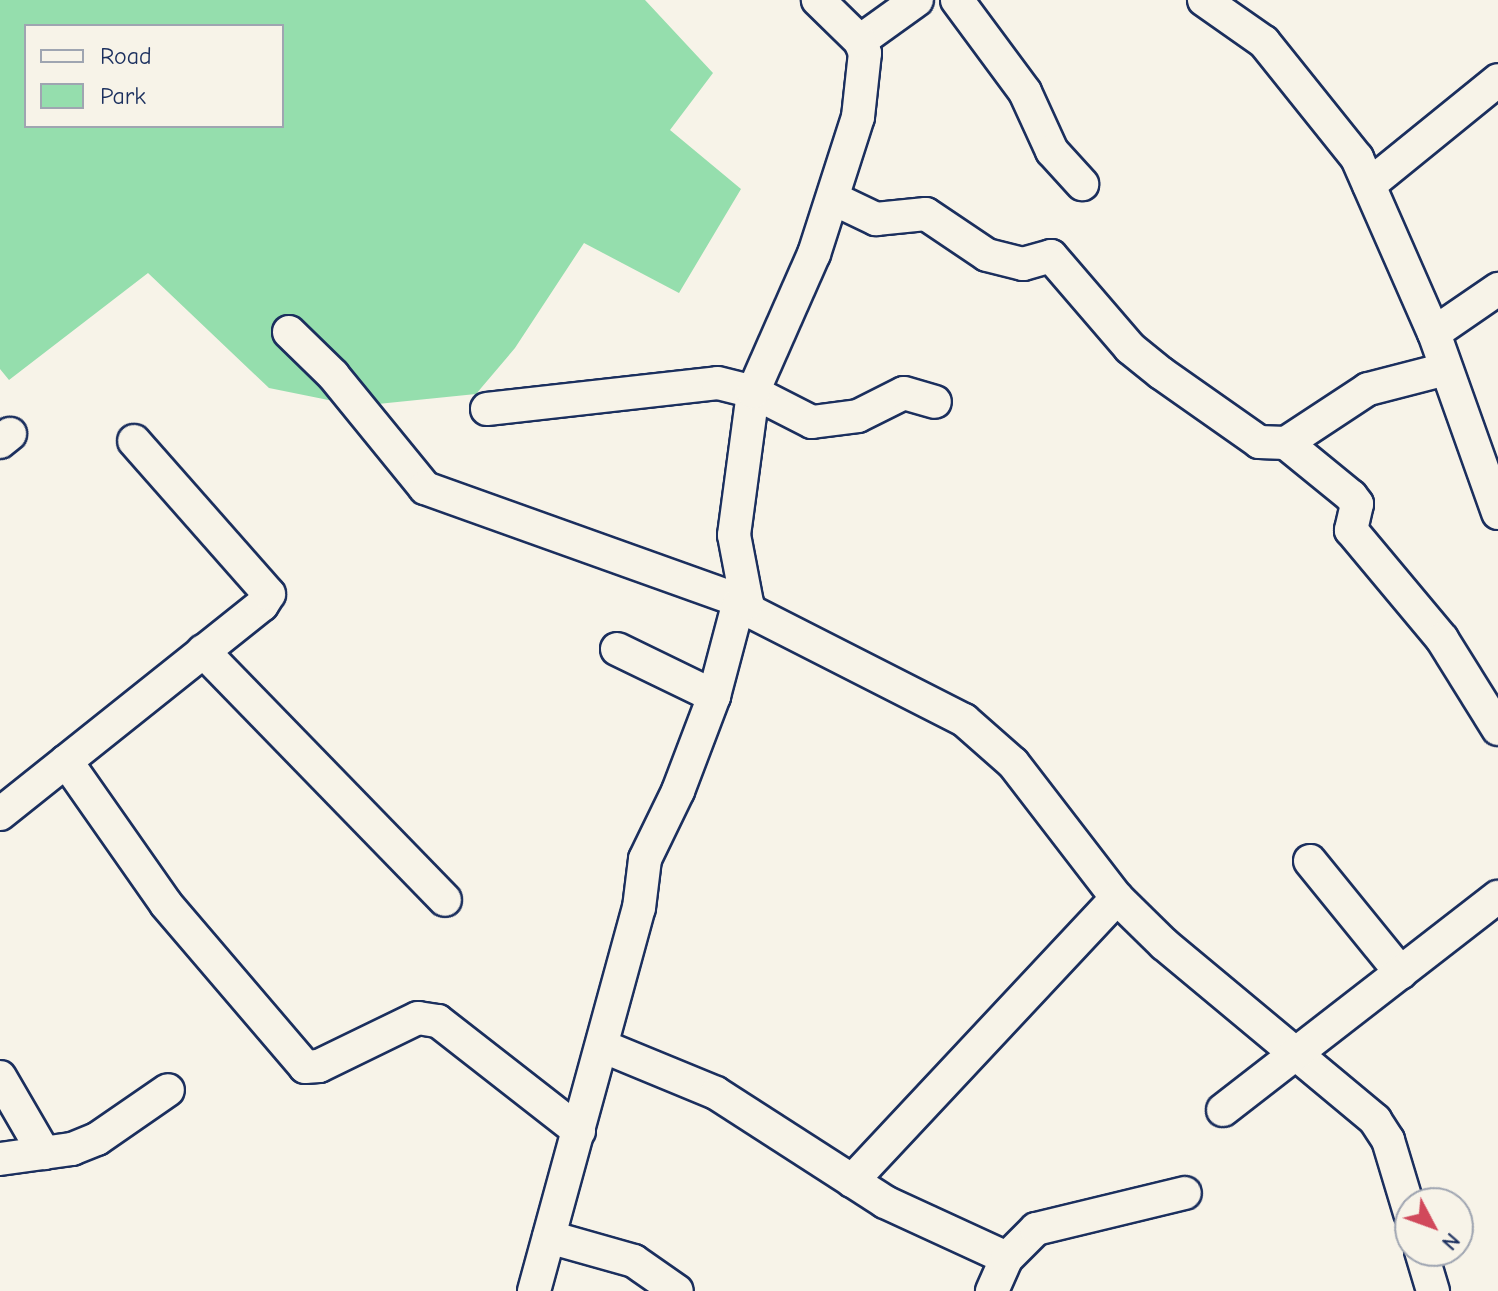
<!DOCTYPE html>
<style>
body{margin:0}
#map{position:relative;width:1498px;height:1291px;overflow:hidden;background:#f7f3e8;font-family:"Comic Neue",sans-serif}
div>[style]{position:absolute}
.green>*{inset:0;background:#95dead}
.roads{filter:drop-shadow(2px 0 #1b2f5e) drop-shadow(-2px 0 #1b2f5e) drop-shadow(0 2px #1b2f5e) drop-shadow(0 -2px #1b2f5e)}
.minor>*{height:32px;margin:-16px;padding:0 16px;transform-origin:16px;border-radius:16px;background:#f7f3e8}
span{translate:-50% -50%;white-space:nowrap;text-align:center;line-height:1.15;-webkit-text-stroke:8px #f7f3e8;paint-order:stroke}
.legend{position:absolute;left:24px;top:24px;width:260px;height:104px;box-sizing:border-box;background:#f7f3e8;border:2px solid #9fa5b1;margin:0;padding:10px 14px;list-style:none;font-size:24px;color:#1b2f5e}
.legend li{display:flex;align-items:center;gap:16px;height:40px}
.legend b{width:40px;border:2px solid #9fa5b1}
.north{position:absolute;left:1394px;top:1187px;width:80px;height:80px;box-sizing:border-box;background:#f7f3e8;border:2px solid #9fa5b1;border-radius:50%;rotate:131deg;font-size:22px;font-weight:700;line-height:32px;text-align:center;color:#1b2f5e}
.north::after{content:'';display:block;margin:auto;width:28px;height:36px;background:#d1495b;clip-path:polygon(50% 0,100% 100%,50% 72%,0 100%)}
</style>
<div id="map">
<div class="green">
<div style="clip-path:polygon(evenodd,0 0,645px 0,713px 73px,670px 130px,741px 189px,679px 293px,584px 243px,515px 348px,476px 394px,358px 406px,269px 388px,148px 273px,9px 380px,0 369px,0 0,26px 26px,282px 26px,282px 126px,26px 126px,26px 26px)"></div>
</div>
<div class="roads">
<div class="minor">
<div style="left:957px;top:0;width:114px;rotate:53.5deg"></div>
<div style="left:1025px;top:92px;width:65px;rotate:65.4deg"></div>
<div style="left:1052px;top:151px;width:45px;rotate:47.7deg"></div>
<div style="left:1204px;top:0;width:73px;rotate:35deg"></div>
<div style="left:1264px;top:42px;width:149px;rotate:51.3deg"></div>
<div style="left:1357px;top:158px;width:191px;rotate:66.3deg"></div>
<div style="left:1434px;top:333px;width:191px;rotate:70.4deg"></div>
<div style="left:860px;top:41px;width:70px;rotate:-35.7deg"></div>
<div style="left:1369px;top:185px;width:166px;rotate:-39.1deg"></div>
<div style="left:834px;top:199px;width:47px;rotate:25.5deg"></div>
<div style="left:876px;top:219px;width:50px;rotate:-5.7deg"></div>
<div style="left:926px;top:214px;width:73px;rotate:33.9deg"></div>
<div style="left:987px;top:255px;width:37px;rotate:14deg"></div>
<div style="left:1023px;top:264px;width:29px;rotate:-16deg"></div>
<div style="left:1051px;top:256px;width:121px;rotate:49.3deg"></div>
<div style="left:1130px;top:348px;width:40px;rotate:39deg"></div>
<div style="left:1161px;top:373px;width:120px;rotate:35.1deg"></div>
<div style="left:1259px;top:442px;width:27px;rotate:2deg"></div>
<div style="left:289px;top:332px;width:62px;rotate:44.3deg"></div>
<div style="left:333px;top:375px;width:146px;rotate:50.8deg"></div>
<div style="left:425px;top:488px;width:342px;rotate:19.7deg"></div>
<div style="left:1434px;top:333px;width:78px;rotate:-34.5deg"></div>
<div style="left:1446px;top:369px;width:81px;rotate:165.6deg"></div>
<div style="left:1368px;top:389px;width:98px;rotate:146.6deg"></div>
<div style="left:1286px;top:443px;width:84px;rotate:39.2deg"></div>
<div style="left:1351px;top:496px;width:10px;rotate:53deg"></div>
<div style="left:1357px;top:504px;width:27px;rotate:103deg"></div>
<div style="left:1351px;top:530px;width:142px;rotate:50.1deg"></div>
<div style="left:1442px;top:639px;width:106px;rotate:58.1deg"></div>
<div style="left:487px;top:409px;width:232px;rotate:-6.4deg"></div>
<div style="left:718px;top:383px;width:36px;rotate:14deg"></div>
<div style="left:753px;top:392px;width:66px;rotate:27deg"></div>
<div style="left:812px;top:422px;width:46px;rotate:-7.4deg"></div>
<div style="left:858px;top:416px;width:51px;rotate:-26.6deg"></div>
<div style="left:904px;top:393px;width:32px;rotate:16deg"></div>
<div style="left:0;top:442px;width:13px;rotate:-39deg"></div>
<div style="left:738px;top:605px;width:254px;rotate:27deg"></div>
<div style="left:964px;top:720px;width:65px;rotate:41.3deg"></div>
<div style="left:1013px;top:763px;width:170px;rotate:52.4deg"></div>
<div style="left:1117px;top:898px;width:66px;rotate:44.4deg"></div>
<div style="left:1164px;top:944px;width:275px;rotate:39.8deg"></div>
<div style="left:1375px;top:1120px;width:24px;rotate:57deg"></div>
<div style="left:1388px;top:1140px;width:76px;rotate:73.2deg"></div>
<div style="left:617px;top:649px;width:108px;rotate:25.9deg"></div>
<div style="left:203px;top:651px;width:347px;rotate:45.8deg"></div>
<div style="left:66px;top:761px;width:174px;rotate:55deg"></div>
<div style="left:166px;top:904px;width:214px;rotate:49.5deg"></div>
<div style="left:305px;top:1067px;width:14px;rotate:-4deg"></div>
<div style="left:319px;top:1066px;width:110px;rotate:-25.9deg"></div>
<div style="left:418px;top:1018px;width:20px;rotate:9deg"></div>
<div style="left:438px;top:1021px;width:179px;rotate:38deg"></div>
<div style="left:0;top:814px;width:335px;rotate:-38.6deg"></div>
<div style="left:262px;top:605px;width:13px;rotate:-58deg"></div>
<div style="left:269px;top:594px;width:204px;rotate:-131.4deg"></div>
<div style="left:1310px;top:861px;width:144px;rotate:50.9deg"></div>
<div style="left:602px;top:1046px;width:123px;rotate:22.4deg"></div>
<div style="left:716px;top:1093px;width:201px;rotate:32.8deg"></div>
<div style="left:885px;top:1202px;width:134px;rotate:24.7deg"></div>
<div style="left:0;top:1077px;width:88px;rotate:59.9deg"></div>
<div style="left:1223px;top:1110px;width:348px;rotate:-37.8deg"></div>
<div style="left:0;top:1159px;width:73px;rotate:-7.9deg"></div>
<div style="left:72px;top:1149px;width:27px;rotate:-22deg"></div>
<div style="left:97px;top:1139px;width:86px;rotate:-34.6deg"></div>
<div style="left:852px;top:1181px;width:388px;rotate:-46.9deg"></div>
<div style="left:549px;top:1237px;width:88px;rotate:15.8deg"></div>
<div style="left:634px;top:1261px;width:52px;rotate:34.9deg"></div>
<div style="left:1421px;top:1251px;width:42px;rotate:73.3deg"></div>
<div style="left:534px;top:1291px;width:397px;rotate:-74.7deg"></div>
<div style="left:639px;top:908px;width:49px;rotate:-83deg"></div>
<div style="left:645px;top:859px;width:76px;rotate:-64.1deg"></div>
<div style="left:678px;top:791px;width:102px;rotate:-69.2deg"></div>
<div style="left:714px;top:696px;width:94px;rotate:-75.2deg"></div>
<div style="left:738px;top:605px;width:9px;rotate:-13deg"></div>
<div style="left:747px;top:603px;width:69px;rotate:-100.8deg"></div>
<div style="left:734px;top:535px;width:144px;rotate:-82.4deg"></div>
<div style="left:753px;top:392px;width:151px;rotate:-66.2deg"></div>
<div style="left:814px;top:254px;width:144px;rotate:-72.2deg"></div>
<div style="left:858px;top:117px;width:64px;rotate:-83.8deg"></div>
<div style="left:865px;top:53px;width:13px;rotate:-113deg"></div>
<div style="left:860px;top:41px;width:59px;rotate:-135.7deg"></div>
<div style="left:992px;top:1291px;width:36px;rotate:-66deg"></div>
<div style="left:1007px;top:1258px;width:41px;rotate:-45deg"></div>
<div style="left:1036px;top:1229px;width:153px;rotate:-13.6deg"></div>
</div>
</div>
<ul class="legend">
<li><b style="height:10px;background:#f7f3e8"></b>Road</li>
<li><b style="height:22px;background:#95dead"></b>Park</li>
</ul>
<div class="north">N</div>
</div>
